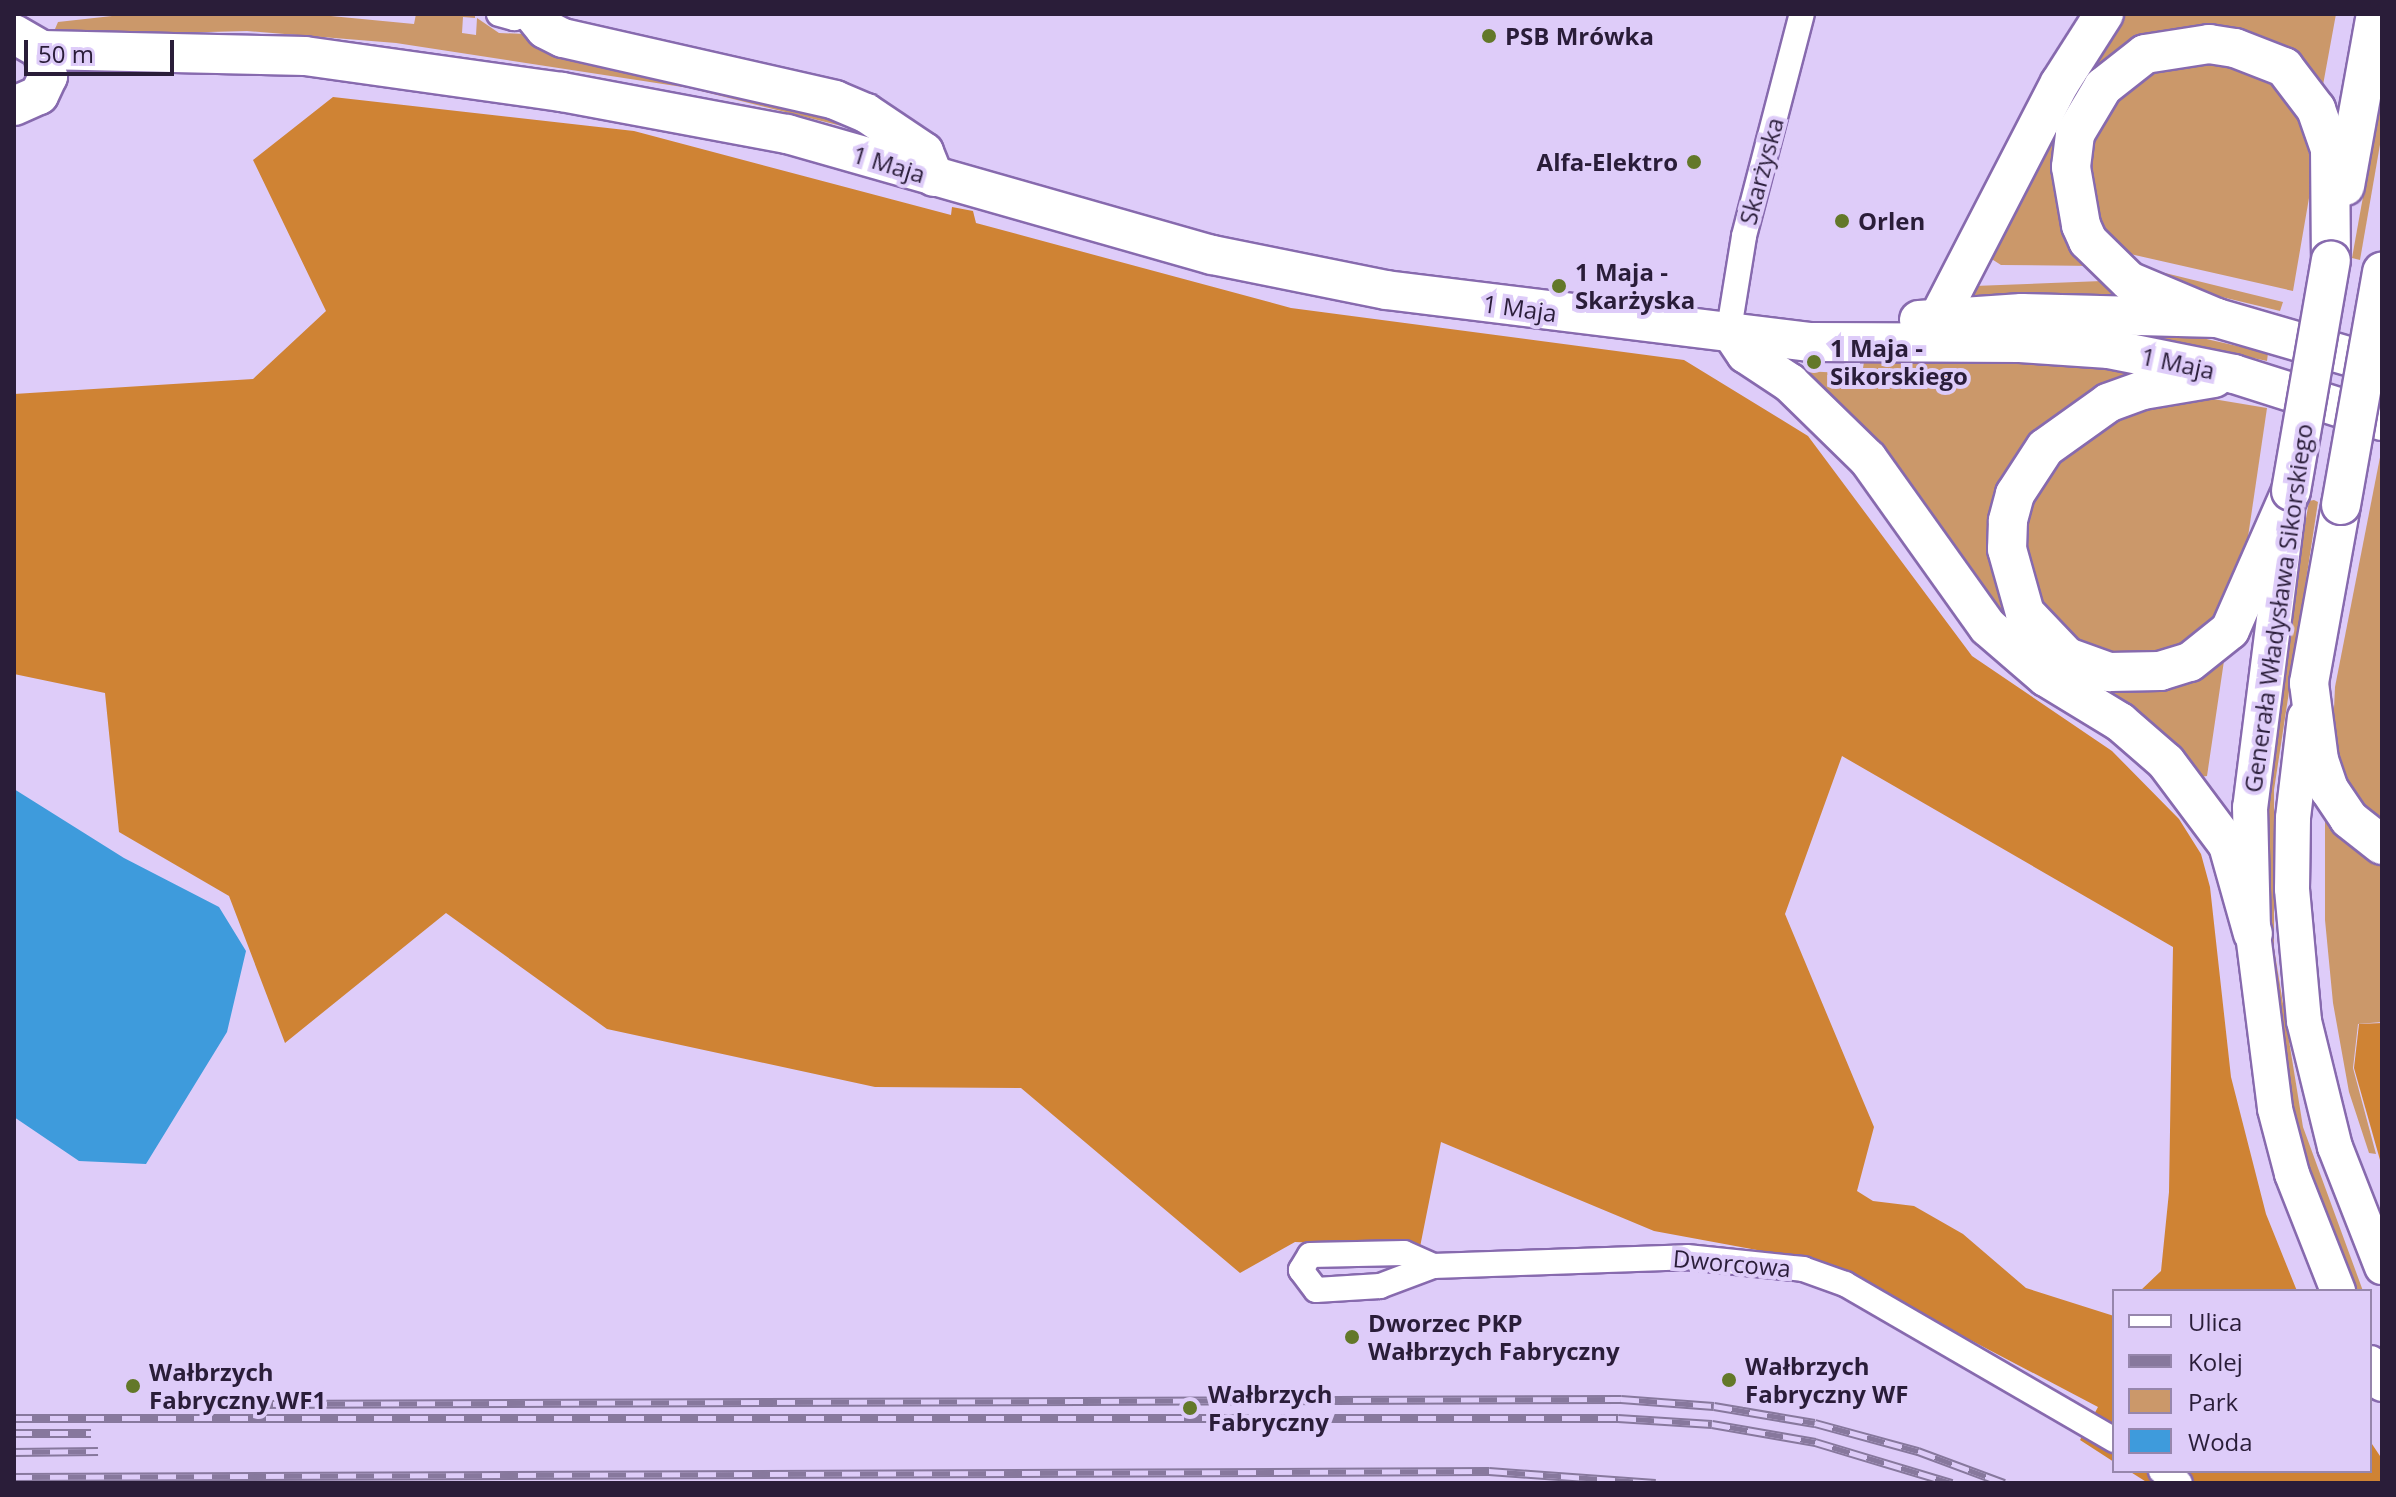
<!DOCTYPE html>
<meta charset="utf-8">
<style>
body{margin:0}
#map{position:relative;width:2396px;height:1497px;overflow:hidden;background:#deccf9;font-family:"Open Sans",sans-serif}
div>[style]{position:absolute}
.green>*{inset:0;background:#cb986a}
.forest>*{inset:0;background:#cf8334}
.water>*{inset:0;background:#3e9bdc}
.roads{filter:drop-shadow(2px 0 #876aae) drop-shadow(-2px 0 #876aae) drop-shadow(0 2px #876aae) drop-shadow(0 -2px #876aae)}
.street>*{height:24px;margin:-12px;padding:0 12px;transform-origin:12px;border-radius:12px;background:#fff}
.secondary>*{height:34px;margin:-17px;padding:0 17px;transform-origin:17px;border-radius:17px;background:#fff}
.primary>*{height:38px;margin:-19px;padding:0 19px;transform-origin:19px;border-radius:19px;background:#fff}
.rail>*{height:9px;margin-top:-4.5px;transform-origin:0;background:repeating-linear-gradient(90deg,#deccf9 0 18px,#87789d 0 36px);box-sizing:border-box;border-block:2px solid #87789d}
.bridges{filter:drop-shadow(2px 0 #876aae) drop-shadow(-2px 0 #876aae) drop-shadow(0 2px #876aae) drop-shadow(0 -2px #876aae)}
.primary-bridge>*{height:38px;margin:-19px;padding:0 19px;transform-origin:19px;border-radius:19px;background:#fff}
.dots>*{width:22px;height:22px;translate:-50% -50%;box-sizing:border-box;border:4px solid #deccf9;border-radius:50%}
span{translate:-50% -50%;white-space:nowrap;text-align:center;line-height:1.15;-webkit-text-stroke:8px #deccf9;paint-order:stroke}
.poi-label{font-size:24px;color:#2a1d39;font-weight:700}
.left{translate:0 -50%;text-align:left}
.right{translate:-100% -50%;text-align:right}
.street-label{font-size:24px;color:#2a1d39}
.frame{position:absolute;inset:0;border:16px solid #2a1d39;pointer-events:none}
.legend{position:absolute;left:2112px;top:1289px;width:260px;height:184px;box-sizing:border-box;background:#deccf9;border:2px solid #9686ac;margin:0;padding:10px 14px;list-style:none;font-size:24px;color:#2a1d39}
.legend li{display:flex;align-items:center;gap:16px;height:40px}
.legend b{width:40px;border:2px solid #9686ac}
.scale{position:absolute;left:24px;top:40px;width:150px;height:36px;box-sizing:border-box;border:4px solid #2a1d39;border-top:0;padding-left:10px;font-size:24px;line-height:28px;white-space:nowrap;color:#2a1d39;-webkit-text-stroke:6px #deccf9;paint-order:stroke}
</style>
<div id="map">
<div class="green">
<div style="clip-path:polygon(130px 14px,310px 14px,414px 24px,416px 14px,475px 14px,475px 18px,463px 17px,462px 33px,476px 35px,477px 18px,499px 33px,525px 34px,545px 51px,747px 87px,870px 133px,689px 88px,396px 43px,247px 31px,52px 36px,58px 22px)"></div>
<div style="clip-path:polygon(2119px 14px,2336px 14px,2323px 85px,2307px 72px,2182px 32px,2067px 126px,2096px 266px,2001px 265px,1990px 258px,2091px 49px)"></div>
<div style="clip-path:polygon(2187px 52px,2263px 72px,2303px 111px,2297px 115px,2314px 169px,2293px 291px,2117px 251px,2101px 239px,2082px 161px,2113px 90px)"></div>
<div style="clip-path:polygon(2382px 91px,2382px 133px,2360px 260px,2352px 258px)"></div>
<div style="clip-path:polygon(2128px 269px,2161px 272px,2283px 302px,2280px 311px,2147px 279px)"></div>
<div style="clip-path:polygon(2102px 281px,2125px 293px,1963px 304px,1974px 286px)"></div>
<div style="clip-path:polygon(2060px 329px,2180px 333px,2268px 353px,2267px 361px,2152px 336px)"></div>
<div style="clip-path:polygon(1927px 358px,2143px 370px,2012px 482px,2048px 657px,2225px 654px,2207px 776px,2193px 778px,2019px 643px,1785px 370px,1862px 374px,1864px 362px)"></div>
<div style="clip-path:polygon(2189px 395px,2267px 408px,2244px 564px,2228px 606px,2195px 648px,2112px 661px,2046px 623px,2020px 562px,2033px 489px,2057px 457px,2104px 419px)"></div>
<div style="clip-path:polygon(2382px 447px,2382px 833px,2349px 790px,2337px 761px,2333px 731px,2335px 687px)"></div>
<div style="clip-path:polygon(2314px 500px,2318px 502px,2274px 790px,2274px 948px,2303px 1127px,2363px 1291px,2353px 1291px,2321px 1211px,2293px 1117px,2279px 1049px,2263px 840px,2278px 681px,2309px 501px)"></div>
<div style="clip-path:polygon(2325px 805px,2382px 858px,2382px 1022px,2358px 1024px,2353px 1068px,2376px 1154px,2369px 1153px,2349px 1092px,2333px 1003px,2325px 920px)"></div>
</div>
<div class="forest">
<div style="clip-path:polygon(333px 97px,634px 131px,951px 215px,952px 207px,973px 211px,976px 223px,1291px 308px,1684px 360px,1808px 436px,1972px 656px,2112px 751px,2179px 819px,2201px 854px,2210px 887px,2231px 1077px,2266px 1214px,2297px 1291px,2140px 1291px,2161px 1271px,2169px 1192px,2173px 947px,1842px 756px,1785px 914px,1874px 1127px,1857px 1191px,1873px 1201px,1914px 1206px,1963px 1234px,2026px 1288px,2114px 1316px,2114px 1462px,2080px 1440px,2098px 1407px,1822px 1262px,1654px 1231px,1441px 1142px,1420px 1247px,1295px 1242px,1240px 1273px,1021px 1088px,875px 1087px,607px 1029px,446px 913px,285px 1043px,229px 896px,119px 832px,105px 693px,14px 674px,14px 394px,253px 379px,326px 311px,253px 160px)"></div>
<div style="clip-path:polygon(2382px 1023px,2382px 1167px,2354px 1068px,2359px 1024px)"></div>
<div style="clip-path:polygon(2370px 1441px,2382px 1459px,2382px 1483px,2148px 1483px,2129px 1471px,2370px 1471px)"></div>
</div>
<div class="water">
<div style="clip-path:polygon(14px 789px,124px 858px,219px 907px,246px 951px,227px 1032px,146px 1164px,79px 1161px,14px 1117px)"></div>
</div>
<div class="roads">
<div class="street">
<div style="left:499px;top:14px;width:16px;rotate:15deg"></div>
<div style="left:514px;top:18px;width:15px;rotate:-16deg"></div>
<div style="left:1729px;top:329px;width:94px;rotate:-80.8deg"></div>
<div style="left:1744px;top:236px;width:229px;rotate:-75.4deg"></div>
<div style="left:1433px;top:1266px;width:57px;rotate:159.3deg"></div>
<div style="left:1380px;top:1286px;width:64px;rotate:176.4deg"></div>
<div style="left:1316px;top:1290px;width:25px;rotate:-127deg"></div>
<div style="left:1301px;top:1270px;width:17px;rotate:-59deg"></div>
<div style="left:1310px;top:1255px;width:94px;rotate:-1.2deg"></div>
<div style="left:1404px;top:1253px;width:32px;rotate:24deg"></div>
<div style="left:1433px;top:1266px;width:254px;rotate:-2deg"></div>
<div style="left:1687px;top:1257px;width:117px;rotate:5.9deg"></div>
<div style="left:1803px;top:1269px;width:45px;rotate:19.7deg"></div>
<div style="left:1845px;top:1284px;width:311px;rotate:30.1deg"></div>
<div style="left:2161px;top:1471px;width:22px;rotate:32deg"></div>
</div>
<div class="secondary">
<div style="left:2287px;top:516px;width:293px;rotate:97.2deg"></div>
<div style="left:2250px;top:807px;width:127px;rotate:88.6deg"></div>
<div style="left:2253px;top:934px;width:176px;rotate:82.8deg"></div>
<div style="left:2275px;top:1109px;width:67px;rotate:75.3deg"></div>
<div style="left:2292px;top:1174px;width:126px;rotate:68.5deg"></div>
<div style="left:2305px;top:717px;width:102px;rotate:96.8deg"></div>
<div style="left:2293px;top:818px;width:71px;rotate:90.8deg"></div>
<div style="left:2292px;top:889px;width:133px;rotate:84.8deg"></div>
<div style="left:2304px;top:1021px;width:130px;rotate:76.2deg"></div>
<div style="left:2335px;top:1147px;width:129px;rotate:68.6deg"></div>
<div style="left:2370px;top:1363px;width:24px;rotate:60deg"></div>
</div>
<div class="primary">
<div style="left:533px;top:14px;width:19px;rotate:51deg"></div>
<div style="left:545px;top:29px;width:20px;rotate:27deg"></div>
<div style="left:563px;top:38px;width:279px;rotate:12.8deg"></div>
<div style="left:835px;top:100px;width:34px;rotate:23deg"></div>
<div style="left:866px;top:113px;width:70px;rotate:33.9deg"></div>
<div style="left:924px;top:152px;width:27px;rotate:68deg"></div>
<div style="left:14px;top:34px;width:32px;rotate:30deg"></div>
<div style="left:42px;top:50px;width:27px;rotate:77deg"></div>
<div style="left:48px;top:76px;width:21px;rotate:115deg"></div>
<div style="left:39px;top:95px;width:27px;rotate:156deg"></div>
<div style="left:42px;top:50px;width:263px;rotate:1.3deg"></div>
<div style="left:305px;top:56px;width:260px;rotate:8deg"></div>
<div style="left:562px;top:92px;width:229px;rotate:10.6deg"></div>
<div style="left:787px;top:134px;width:442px;rotate:15.9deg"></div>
<div style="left:1212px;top:255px;width:177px;rotate:11.4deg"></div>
<div style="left:1386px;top:290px;width:428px;rotate:7deg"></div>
<div style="left:1811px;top:342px;width:209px;rotate:0.3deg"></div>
<div style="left:2020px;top:343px;width:89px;rotate:3.9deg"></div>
<div style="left:2109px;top:349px;width:127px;rotate:11.3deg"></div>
<div style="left:2234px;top:374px;width:155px;rotate:17.6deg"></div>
<div style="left:2345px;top:186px;width:175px;rotate:-79.8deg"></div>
<div style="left:1939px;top:317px;width:263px;rotate:-62.7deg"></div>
<div style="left:2060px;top:83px;width:82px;rotate:-57.5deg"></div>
<div style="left:2217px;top:318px;width:95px;rotate:-157.2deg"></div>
<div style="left:2129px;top:281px;width:57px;rotate:-135.7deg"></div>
<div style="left:2088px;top:241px;width:17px;rotate:-114deg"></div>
<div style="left:2081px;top:225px;width:59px;rotate:-99.8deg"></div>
<div style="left:2071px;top:167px;width:33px;rotate:-83deg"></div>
<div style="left:2075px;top:134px;width:55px;rotate:-59.2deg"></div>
<div style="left:2103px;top:87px;width:53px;rotate:-38.2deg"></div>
<div style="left:2145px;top:54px;width:65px;rotate:-8.9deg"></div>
<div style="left:2209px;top:44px;width:26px;rotate:9deg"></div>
<div style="left:2235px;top:48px;width:53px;rotate:21.2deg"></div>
<div style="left:2284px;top:67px;width:53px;rotate:52.7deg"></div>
<div style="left:2316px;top:109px;width:42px;rotate:70.7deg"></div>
<div style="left:2330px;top:149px;width:111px;rotate:89.5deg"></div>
<div style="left:1919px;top:320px;width:103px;rotate:-3.9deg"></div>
<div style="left:2022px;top:313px;width:195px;rotate:1.5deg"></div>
<div style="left:2217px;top:318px;width:172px;rotate:16.2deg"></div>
<div style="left:1729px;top:329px;width:30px;rotate:56deg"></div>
<div style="left:1746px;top:354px;width:53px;rotate:33.4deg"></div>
<div style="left:1790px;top:383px;width:109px;rotate:44.3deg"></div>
<div style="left:1868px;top:459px;width:206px;rotate:54.5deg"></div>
<div style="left:1988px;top:627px;width:77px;rotate:40.8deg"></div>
<div style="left:2046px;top:677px;width:87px;rotate:31.3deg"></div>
<div style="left:2120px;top:722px;width:61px;rotate:41deg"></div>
<div style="left:2166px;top:762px;width:104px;rotate:53.2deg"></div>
<div style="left:2228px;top:845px;width:92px;rotate:74.3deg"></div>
<div style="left:2214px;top:378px;width:72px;rotate:170.4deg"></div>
<div style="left:2143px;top:390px;width:37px;rotate:160deg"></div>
<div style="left:2108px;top:403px;width:77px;rotate:144.5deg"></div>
<div style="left:2045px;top:448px;width:55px;rotate:123.1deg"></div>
<div style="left:2015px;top:494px;width:28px;rotate:105deg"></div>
<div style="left:2008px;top:521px;width:28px;rotate:92deg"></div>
<div style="left:2007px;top:549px;width:66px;rotate:74.3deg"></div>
<div style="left:2025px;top:613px;width:61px;rotate:46.3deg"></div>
<div style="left:2067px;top:657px;width:45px;rotate:19.7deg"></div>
<div style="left:2109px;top:672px;width:51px;rotate:-1.1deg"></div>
<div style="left:2160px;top:671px;width:31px;rotate:-17deg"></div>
<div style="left:2190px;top:662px;width:51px;rotate:-38.7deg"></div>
<div style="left:2230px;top:630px;width:152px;rotate:-66.3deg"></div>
<div style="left:2341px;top:505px;width:181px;rotate:100.2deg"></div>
<div style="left:2309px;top:683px;width:78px;rotate:82.6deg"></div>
<div style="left:2319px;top:760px;width:31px;rotate:71deg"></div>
<div style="left:2329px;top:789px;width:36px;rotate:56deg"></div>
<div style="left:2349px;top:819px;width:42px;rotate:38.2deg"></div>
</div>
</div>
<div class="rail">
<div style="left:237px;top:1404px;width:1384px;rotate:-0.21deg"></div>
<div style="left:1621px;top:1399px;width:93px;rotate:4.3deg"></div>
<div style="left:1714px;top:1406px;width:102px;rotate:9.6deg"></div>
<div style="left:1815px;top:1423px;width:107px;rotate:15.2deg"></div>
<div style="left:1918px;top:1451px;width:92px;rotate:20.4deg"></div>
<div style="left:14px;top:1418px;width:1604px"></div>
<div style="left:1618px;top:1418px;width:94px;rotate:3.7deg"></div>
<div style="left:1712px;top:1424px;width:105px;rotate:9.9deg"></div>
<div style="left:1815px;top:1442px;width:143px;rotate:16.7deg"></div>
<div style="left:14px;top:1433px;width:77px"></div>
<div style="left:14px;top:1452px;width:84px;rotate:-0.7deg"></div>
<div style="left:14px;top:1477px;width:1475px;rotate:-0.23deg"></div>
<div style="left:1489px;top:1471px;width:167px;rotate:4.1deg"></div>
</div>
<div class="bridges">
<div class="primary-bridge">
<div style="left:2291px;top:491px;width:234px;rotate:-80.2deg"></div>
<div style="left:2341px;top:505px;width:237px;rotate:-80deg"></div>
</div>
</div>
<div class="dots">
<div style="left:1489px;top:36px;background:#637829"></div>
<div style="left:1694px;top:162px;background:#637829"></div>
<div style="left:1842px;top:221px;background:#637829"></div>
<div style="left:1559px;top:286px;background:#637829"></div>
<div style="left:1814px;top:362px;background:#637829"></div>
<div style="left:1352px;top:1337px;background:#637829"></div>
<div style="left:1729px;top:1380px;background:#637829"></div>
<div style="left:133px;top:1386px;background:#637829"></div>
<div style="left:1190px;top:1408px;background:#637829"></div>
</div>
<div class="poi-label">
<span class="left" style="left:1505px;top:36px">PSB Mrówka</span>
<span class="right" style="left:1678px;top:162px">Alfa-Elektro</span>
<span class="left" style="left:1858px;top:221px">Orlen</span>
<span class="left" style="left:1575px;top:286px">1 Maja -<br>Skarżyska</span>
<span class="left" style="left:1830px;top:362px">1 Maja -<br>Sikorskiego</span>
<span class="left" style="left:1368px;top:1337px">Dworzec PKP<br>Wałbrzych Fabryczny</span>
<span class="left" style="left:1745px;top:1380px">Wałbrzych<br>Fabryczny WF</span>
<span class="left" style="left:149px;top:1386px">Wałbrzych<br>Fabryczny WF1</span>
<span class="left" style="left:1208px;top:1408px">Wałbrzych<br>Fabryczny</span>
</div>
<div class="street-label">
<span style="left:889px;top:164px;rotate:17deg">1 Maja</span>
<span style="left:1761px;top:171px;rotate:-75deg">Skarżyska</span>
<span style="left:1520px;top:308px;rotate:8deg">1 Maja</span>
<span style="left:2178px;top:363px;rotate:12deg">1 Maja</span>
<span style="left:2278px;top:608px;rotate:-82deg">Generała Władysława Sikorskiego</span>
<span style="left:1732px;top:1263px;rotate:5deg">Dworcowa</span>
</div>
<div class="frame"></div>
<ul class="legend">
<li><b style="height:10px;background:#fff"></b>Ulica</li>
<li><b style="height:10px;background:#87789d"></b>Kolej</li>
<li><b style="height:22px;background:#cb986a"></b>Park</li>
<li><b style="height:22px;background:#3e9bdc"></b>Woda</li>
</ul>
<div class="scale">50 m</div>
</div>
